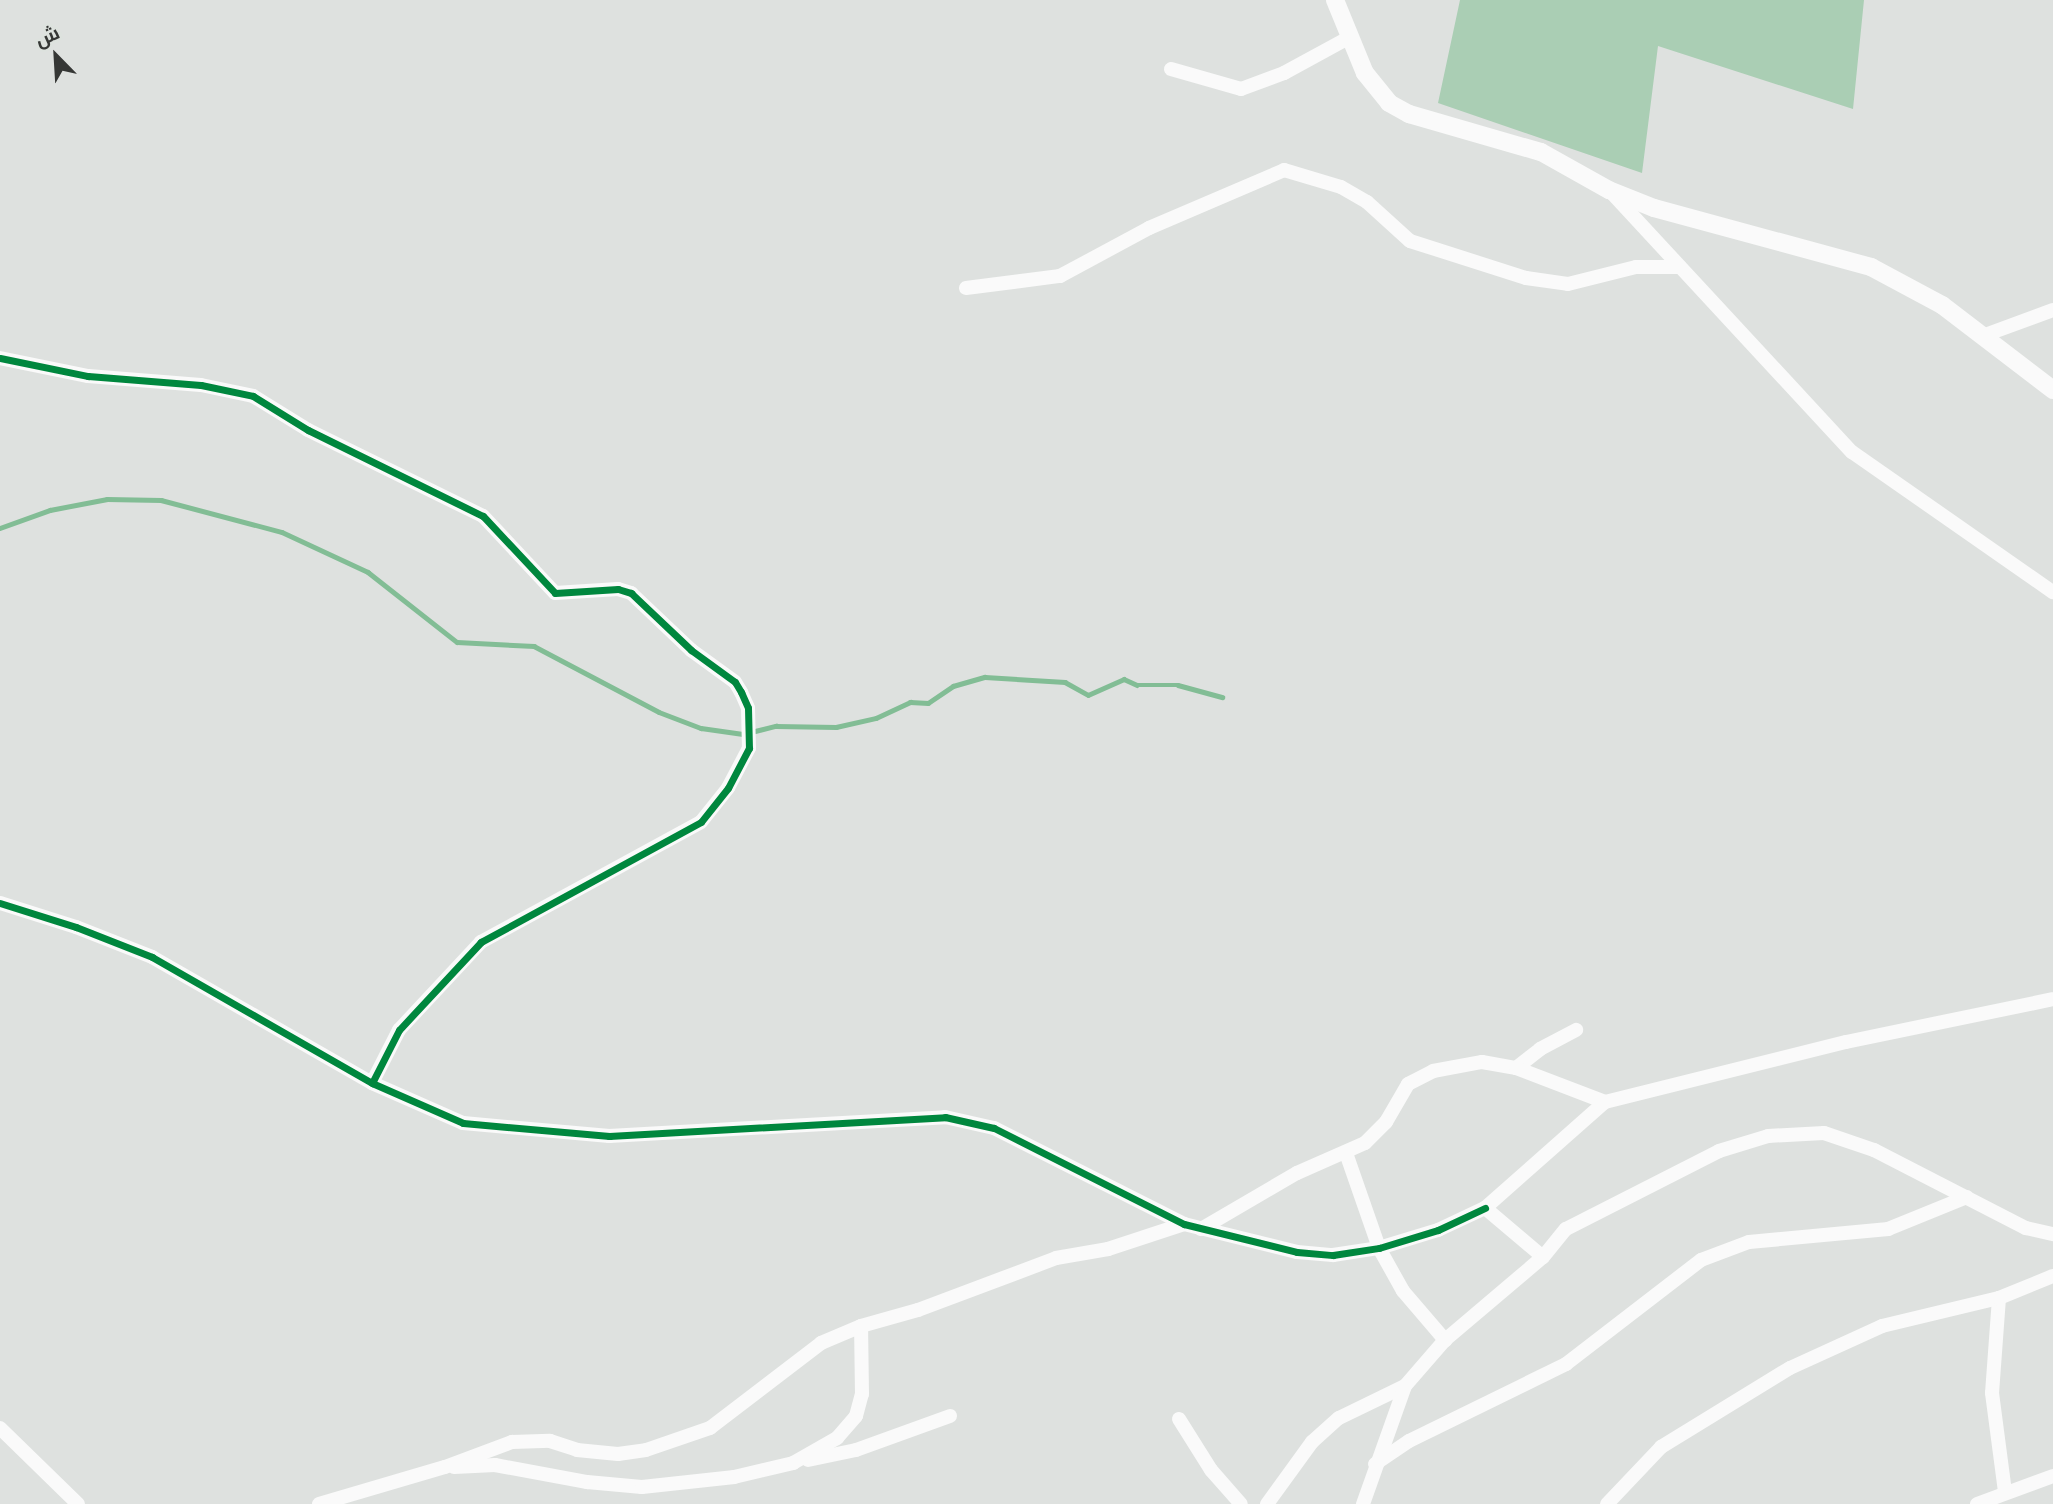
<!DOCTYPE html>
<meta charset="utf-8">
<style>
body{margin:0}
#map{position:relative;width:2053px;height:1504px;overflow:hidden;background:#dee1df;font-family:Roboto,Cairo,sans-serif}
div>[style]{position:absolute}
.green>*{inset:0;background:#aaceb4}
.stream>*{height:4.5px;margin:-2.25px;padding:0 2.25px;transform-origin:2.25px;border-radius:2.25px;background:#82bd95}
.minor>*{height:14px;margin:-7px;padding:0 7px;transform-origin:7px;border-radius:7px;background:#fafafa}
.tertiary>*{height:18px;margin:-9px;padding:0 9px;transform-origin:9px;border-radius:9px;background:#fafafa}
.cycleway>*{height:7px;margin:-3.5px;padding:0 3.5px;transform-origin:3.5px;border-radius:3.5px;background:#00873e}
span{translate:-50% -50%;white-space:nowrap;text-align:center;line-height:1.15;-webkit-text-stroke:5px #dde2de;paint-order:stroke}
.north{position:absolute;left:21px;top:21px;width:70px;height:70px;-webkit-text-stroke:5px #dde2de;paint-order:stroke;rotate:336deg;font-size:19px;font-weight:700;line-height:28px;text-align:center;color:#353735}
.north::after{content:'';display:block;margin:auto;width:24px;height:32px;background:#353735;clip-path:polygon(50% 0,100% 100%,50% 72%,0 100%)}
</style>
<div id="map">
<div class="green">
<div style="clip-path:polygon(1460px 0,1864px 0,1853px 109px,1658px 46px,1642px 173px,1438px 103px)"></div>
</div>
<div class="stream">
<div style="left:0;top:528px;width:53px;rotate:-19.8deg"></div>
<div style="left:50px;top:510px;width:58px;rotate:-10.9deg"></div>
<div style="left:107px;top:499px;width:54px;rotate:1.1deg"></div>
<div style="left:161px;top:500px;width:125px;rotate:14.8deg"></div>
<div style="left:282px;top:532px;width:95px;rotate:24.9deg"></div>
<div style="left:368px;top:572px;width:113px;rotate:38.2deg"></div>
<div style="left:457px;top:642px;width:77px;rotate:3deg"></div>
<div style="left:534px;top:646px;width:141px;rotate:27.8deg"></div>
<div style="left:659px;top:712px;width:45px;rotate:20.9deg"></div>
<div style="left:701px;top:728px;width:42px;rotate:8.1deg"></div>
<div style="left:743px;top:734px;width:34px;rotate:-14deg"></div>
<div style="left:776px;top:726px;width:60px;rotate:1deg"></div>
<div style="left:836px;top:727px;width:41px;rotate:-12.7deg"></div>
<div style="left:876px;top:718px;width:38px;rotate:-25deg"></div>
<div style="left:910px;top:702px;width:18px;rotate:3deg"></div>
<div style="left:928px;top:703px;width:30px;rotate:-34deg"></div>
<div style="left:953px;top:686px;width:33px;rotate:-16deg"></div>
<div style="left:985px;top:677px;width:80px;rotate:3.6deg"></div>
<div style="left:1065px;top:682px;width:26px;rotate:29deg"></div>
<div style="left:1088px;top:695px;width:39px;rotate:-24deg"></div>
<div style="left:1124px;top:679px;width:14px;rotate:25deg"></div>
<div style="left:1137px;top:685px;width:41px"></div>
<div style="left:1178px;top:685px;width:46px;rotate:15.3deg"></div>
</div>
<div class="minor">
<div style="left:1171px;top:69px;width:73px;rotate:15.9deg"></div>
<div style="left:1241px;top:89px;width:46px;rotate:-20.4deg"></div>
<div style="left:1284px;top:73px;width:75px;rotate:-28.6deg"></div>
<div style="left:1610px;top:191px;width:356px;rotate:47.2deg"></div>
<div style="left:1852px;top:452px;width:245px;rotate:34.9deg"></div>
<div style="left:966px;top:288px;width:95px;rotate:-7.3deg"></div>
<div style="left:1060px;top:276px;width:101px;rotate:-28.3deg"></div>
<div style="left:1149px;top:228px;width:147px;rotate:-23.2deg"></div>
<div style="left:1284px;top:170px;width:59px;rotate:16.6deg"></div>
<div style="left:1341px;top:187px;width:30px;rotate:30deg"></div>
<div style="left:1367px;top:202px;width:58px;rotate:42.2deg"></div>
<div style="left:1410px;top:241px;width:122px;rotate:17.7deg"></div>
<div style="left:1526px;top:278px;width:42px;rotate:8.1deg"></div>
<div style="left:1568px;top:284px;width:70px;rotate:-14deg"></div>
<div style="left:1636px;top:267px;width:44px"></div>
<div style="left:1985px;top:335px;width:72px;rotate:-20.2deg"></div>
<div style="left:0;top:358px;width:90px;rotate:11.6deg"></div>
<div style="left:88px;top:376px;width:113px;rotate:4.6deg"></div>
<div style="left:201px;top:385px;width:53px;rotate:11.9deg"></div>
<div style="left:253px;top:396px;width:65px;rotate:31.7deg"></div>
<div style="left:308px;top:430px;width:195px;rotate:26.2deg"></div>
<div style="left:483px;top:516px;width:105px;rotate:46.9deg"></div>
<div style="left:555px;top:593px;width:63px;rotate:-3.6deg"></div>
<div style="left:618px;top:589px;width:14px;rotate:17deg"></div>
<div style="left:631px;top:593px;width:83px;rotate:43.5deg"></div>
<div style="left:691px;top:650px;width:54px;rotate:36deg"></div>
<div style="left:735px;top:682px;width:12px;rotate:59deg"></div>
<div style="left:741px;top:692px;width:17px;rotate:66deg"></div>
<div style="left:748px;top:708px;width:40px;rotate:88.6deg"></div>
<div style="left:749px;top:748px;width:45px;rotate:117.7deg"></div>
<div style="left:728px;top:788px;width:43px;rotate:128.5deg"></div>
<div style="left:701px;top:822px;width:251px;rotate:151.4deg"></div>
<div style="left:481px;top:942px;width:120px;rotate:133deg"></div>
<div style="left:399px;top:1030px;width:59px;rotate:117deg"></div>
<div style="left:0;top:903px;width:80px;rotate:17.5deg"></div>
<div style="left:76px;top:927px;width:82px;rotate:21.5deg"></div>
<div style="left:152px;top:957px;width:254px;rotate:29.8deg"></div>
<div style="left:372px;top:1083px;width:99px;rotate:23.7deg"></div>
<div style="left:463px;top:1123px;width:147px;rotate:5.1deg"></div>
<div style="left:609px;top:1136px;width:337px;rotate:-3.2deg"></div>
<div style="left:945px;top:1117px;width:50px;rotate:12.7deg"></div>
<div style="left:994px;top:1128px;width:213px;rotate:26.8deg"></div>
<div style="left:1184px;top:1224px;width:116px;rotate:13.9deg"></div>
<div style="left:1297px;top:1252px;width:36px;rotate:5deg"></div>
<div style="left:1333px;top:1255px;width:47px;rotate:-8.7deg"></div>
<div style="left:1379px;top:1248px;width:62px;rotate:-17deg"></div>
<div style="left:1438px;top:1230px;width:52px;rotate:-25.1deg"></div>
<div style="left:1516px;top:1068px;width:31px;rotate:-38deg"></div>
<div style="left:1540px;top:1049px;width:41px;rotate:-27.8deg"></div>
<div style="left:1346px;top:1153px;width:101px;rotate:70.8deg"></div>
<div style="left:1379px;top:1248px;width:49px;rotate:60.8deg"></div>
<div style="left:1403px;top:1291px;width:65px;rotate:49.4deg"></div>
<div style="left:1201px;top:1229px;width:111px;rotate:-30.3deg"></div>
<div style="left:1297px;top:1173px;width:74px;rotate:-23.8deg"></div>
<div style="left:1365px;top:1143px;width:30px;rotate:-45deg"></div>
<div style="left:1386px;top:1122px;width:44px;rotate:-59.9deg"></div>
<div style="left:1408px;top:1084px;width:28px;rotate:-27deg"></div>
<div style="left:1433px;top:1071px;width:50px;rotate:-10.4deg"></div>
<div style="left:1482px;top:1062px;width:35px;rotate:10deg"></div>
<div style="left:1516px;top:1068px;width:95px;rotate:20.9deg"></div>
<div style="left:1543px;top:1257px;width:76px;rotate:-139.8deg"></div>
<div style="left:1485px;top:1208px;width:160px;rotate:-41.5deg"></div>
<div style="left:1605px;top:1102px;width:248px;rotate:-14deg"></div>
<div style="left:1846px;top:1042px;width:211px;rotate:-11.7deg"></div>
<div style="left:1999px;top:1298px;width:95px;rotate:94.2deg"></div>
<div style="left:1992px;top:1393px;width:100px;rotate:82.5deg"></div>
<div style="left:1179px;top:1419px;width:60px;rotate:57.9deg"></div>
<div style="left:1211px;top:1470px;width:45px;rotate:48.6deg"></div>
<div style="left:0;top:1428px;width:109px;rotate:44.3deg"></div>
<div style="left:808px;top:1460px;width:49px;rotate:-11.8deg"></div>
<div style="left:856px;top:1450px;width:100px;rotate:-19.9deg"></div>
<div style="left:1375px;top:1464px;width:41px;rotate:-34.1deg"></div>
<div style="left:1409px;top:1441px;width:175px;rotate:-26.1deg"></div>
<div style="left:1566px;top:1364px;width:170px;rotate:-37.6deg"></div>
<div style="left:1701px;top:1260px;width:51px;rotate:-20.6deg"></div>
<div style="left:1749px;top:1242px;width:140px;rotate:-5.3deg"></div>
<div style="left:1888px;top:1229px;width:85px;rotate:-22.1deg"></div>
<div style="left:454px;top:1467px;width:41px;rotate:-2.8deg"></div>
<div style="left:495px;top:1465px;width:94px;rotate:10.5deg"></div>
<div style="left:587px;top:1482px;width:55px;rotate:5.2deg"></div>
<div style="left:642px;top:1487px;width:93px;rotate:-6.2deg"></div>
<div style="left:734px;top:1477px;width:61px;rotate:-13.3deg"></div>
<div style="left:793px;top:1463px;width:51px;rotate:-29.6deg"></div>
<div style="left:837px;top:1438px;width:29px;rotate:-49deg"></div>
<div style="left:856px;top:1416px;width:23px;rotate:-75deg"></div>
<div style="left:862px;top:1394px;width:68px;rotate:-90.8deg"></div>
<div style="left:319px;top:1504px;width:131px;rotate:-16.4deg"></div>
<div style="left:445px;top:1467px;width:72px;rotate:-20.5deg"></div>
<div style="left:512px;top:1442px;width:38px;rotate:-2deg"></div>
<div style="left:550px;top:1441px;width:28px;rotate:18deg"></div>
<div style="left:577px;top:1450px;width:41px;rotate:5.6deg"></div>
<div style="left:618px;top:1454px;width:28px;rotate:-8deg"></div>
<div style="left:646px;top:1450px;width:68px;rotate:-19deg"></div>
<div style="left:710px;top:1428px;width:140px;rotate:-37.4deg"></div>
<div style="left:821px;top:1343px;width:43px;rotate:-23deg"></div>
<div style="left:861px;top:1326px;width:59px;rotate:-15.7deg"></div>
<div style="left:918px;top:1310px;width:147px;rotate:-20.6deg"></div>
<div style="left:1056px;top:1258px;width:53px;rotate:-9.8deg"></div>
<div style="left:1108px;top:1249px;width:80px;rotate:-18.2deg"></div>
<div style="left:1267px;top:1504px;width:77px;rotate:-54deg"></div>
<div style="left:1312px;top:1442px;width:36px;rotate:-42deg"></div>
<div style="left:1339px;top:1418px;width:73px;rotate:-25.9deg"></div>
<div style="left:1405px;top:1386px;width:61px;rotate:-49deg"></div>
<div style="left:1445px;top:1340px;width:128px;rotate:-40.3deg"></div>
<div style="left:1543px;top:1257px;width:36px;rotate:-51deg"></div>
<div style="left:1566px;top:1229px;width:172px;rotate:-27deg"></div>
<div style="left:1719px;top:1151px;width:51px;rotate:-17deg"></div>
<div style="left:1768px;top:1136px;width:56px;rotate:-3.1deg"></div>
<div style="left:1824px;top:1133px;width:53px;rotate:18.8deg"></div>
<div style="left:1874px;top:1150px;width:171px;rotate:27.2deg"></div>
<div style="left:2026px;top:1228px;width:28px;rotate:13deg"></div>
<div style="left:1363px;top:1504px;width:125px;rotate:-70.4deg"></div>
<div style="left:1607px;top:1504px;width:79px;rotate:-46.5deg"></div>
<div style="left:1661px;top:1447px;width:151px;rotate:-31.5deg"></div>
<div style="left:1790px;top:1368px;width:101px;rotate:-24.5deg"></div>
<div style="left:1882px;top:1326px;width:120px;rotate:-13.5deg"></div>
<div style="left:1999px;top:1298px;width:58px;rotate:-22.2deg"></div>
<div style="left:1977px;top:1504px;width:81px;rotate:-20.2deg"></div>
</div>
<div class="tertiary">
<div style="left:1335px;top:0;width:79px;rotate:67.7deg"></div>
<div style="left:1365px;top:73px;width:38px;rotate:51deg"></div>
<div style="left:1389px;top:103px;width:23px;rotate:29deg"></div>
<div style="left:1409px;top:114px;width:137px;rotate:16.1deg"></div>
<div style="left:1541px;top:152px;width:78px;rotate:29.2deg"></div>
<div style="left:1609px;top:190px;width:48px;rotate:21.8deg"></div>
<div style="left:1654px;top:208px;width:225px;rotate:15.2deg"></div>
<div style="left:1871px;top:267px;width:81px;rotate:28.2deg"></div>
<div style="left:1942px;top:305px;width:140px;rotate:37.4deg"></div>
</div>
<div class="cycleway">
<div style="left:0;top:358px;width:90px;rotate:11.6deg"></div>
<div style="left:88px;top:376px;width:113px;rotate:4.6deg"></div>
<div style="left:201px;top:385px;width:53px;rotate:11.9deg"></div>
<div style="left:253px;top:396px;width:65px;rotate:31.7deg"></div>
<div style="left:308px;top:430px;width:195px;rotate:26.2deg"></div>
<div style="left:483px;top:516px;width:105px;rotate:46.9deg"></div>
<div style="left:555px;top:593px;width:63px;rotate:-3.6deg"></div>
<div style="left:618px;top:589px;width:14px;rotate:17deg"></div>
<div style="left:631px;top:593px;width:83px;rotate:43.5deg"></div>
<div style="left:691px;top:650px;width:54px;rotate:36deg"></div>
<div style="left:735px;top:682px;width:12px;rotate:59deg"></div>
<div style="left:741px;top:692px;width:17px;rotate:66deg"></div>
<div style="left:748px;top:708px;width:40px;rotate:88.6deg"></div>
<div style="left:749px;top:748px;width:45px;rotate:117.7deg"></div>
<div style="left:728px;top:788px;width:43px;rotate:128.5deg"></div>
<div style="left:701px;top:822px;width:251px;rotate:151.4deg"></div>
<div style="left:481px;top:942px;width:120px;rotate:133deg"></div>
<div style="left:399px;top:1030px;width:59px;rotate:117deg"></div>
<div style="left:0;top:903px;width:80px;rotate:17.5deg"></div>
<div style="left:76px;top:927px;width:82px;rotate:21.5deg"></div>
<div style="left:152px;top:957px;width:254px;rotate:29.8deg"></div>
<div style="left:372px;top:1083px;width:99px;rotate:23.7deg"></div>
<div style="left:463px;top:1123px;width:147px;rotate:5.1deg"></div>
<div style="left:609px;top:1136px;width:337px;rotate:-3.2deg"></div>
<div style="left:945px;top:1117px;width:50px;rotate:12.7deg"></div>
<div style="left:994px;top:1128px;width:213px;rotate:26.8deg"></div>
<div style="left:1184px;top:1224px;width:116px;rotate:13.9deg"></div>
<div style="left:1297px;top:1252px;width:36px;rotate:5deg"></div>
<div style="left:1333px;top:1255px;width:47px;rotate:-8.7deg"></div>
<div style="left:1379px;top:1248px;width:62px;rotate:-17deg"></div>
<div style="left:1438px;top:1230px;width:52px;rotate:-25.1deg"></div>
</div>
<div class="north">ش</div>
</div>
